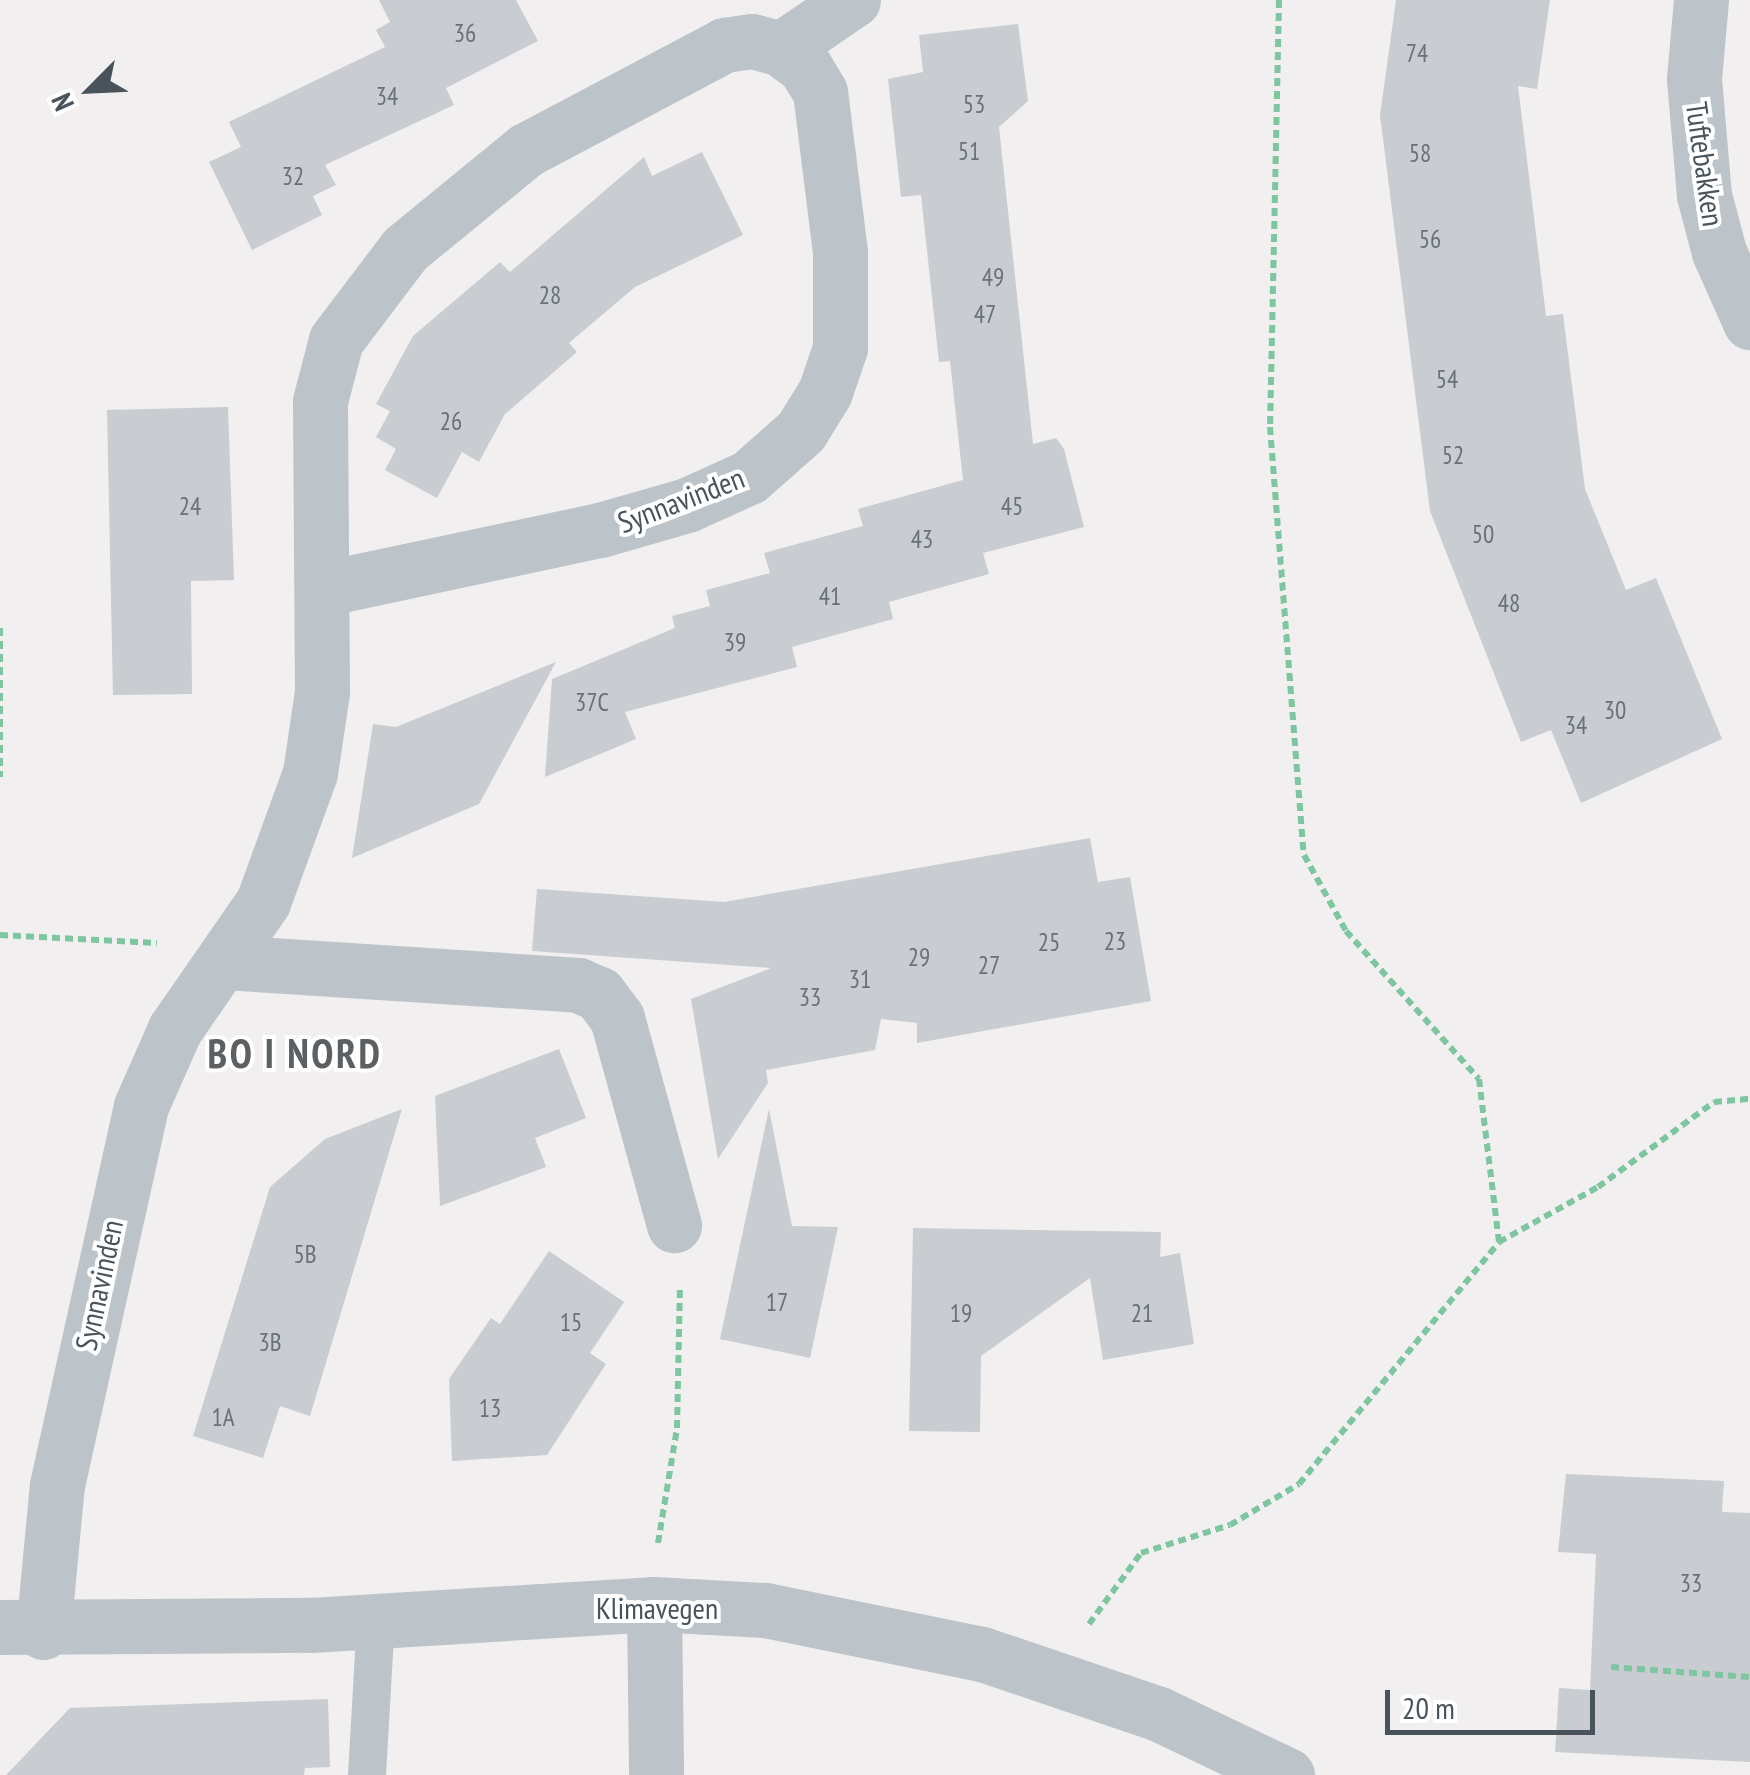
<!DOCTYPE html>
<style>
body{margin:0}
#map{position:relative;width:1750px;height:1775px;overflow:hidden;background:#f1efef;font-family:"PT Sans Narrow",sans-serif}
div>[style]{position:absolute}
.building>*{inset:0;background:#c9ccd1}
.path>*{height:6px;margin-top:-3px;transform-origin:0;background:repeating-linear-gradient(90deg,#7dc69f 0 8px,transparent 0 13px)}
.service>*{height:38px;margin:-19px;padding:0 19px;transform-origin:19px;border-radius:19px;background:#bcc4ca}
.minor>*{height:55px;margin:-27.5px;padding:0 27.5px;transform-origin:27.5px;border-radius:27.5px;background:#bcc4ca}
span{translate:-50% -50%;white-space:nowrap;text-align:center;line-height:1.15;-webkit-text-stroke:8px #fff;paint-order:stroke}
.number-label{font-size:25px;color:#697178}
.number-label span{-webkit-text-stroke-width:0}
.street-label{font-size:30px;color:#49535b}
.district-label{font-size:40px;color:#5c6063;font-weight:700;letter-spacing:2.5px}
.north{position:absolute;left:40px;top:40px;width:100px;height:100px;-webkit-text-stroke:8px #fff;paint-order:stroke;rotate:246deg;font-size:28px;font-weight:700;line-height:40px;text-align:center;color:#49535b}
.north::after{content:'';display:block;margin:auto;width:35px;height:45px;background:#49535b;clip-path:polygon(50% 0,100% 100%,50% 72%,0 100%)}
.scale{position:absolute;left:1385px;top:1690px;width:210px;height:45px;box-sizing:border-box;border:5px solid #49535b;border-top:0;padding-left:12px;font-size:30px;line-height:35px;white-space:nowrap;color:#49535b;-webkit-text-stroke:8px #fff;paint-order:stroke}
</style>
<div id="map">
<div class="building">
<div style="clip-path:polygon(379px 0,516px 0,538px 41px,446px 88px,454px 105px,325px 165px,336px 185px,313px 196px,322px 215px,252px 250px,209px 162px,241px 147px,229px 122px,385px 47px,376px 30px,390px 22px)"></div>
<div style="clip-path:polygon(1396px 0,1550px 0,1537px 89px,1518px 86px,1546px 316px,1563px 314px,1585px 489px,1626px 590px,1656px 578px,1722px 739px,1581px 803px,1551px 730px,1521px 742px,1430px 511px,1380px 115px)"></div>
<div style="clip-path:polygon(1018px 24px,1028px 101px,999px 127px,1033px 444px,1056px 438px,1064px 449px,1084px 527px,983px 553px,989px 574px,889px 602px,893px 619px,792px 647px,797px 667px,625px 712px,636px 739px,545px 777px,552px 679px,675px 628px,672px 616px,710px 606px,706px 590px,770px 573px,764px 553px,863px 526px,858px 509px,963px 480px,950px 361px,939px 362px,921px 195px,901px 197px,888px 79px,923px 72px,919px 35px)"></div>
<div style="clip-path:polygon(702px 152px,743px 235px,635px 287px,569px 343px,577px 352px,505px 414px,479px 462px,462px 452px,437px 498px,385px 470px,396px 449px,376px 437px,390px 411px,376px 404px,413px 336px,500px 262px,510px 272px,644px 157px,652px 176px)"></div>
<div style="clip-path:polygon(228px 407px,234px 580px,191px 581px,192px 694px,113px 695px,107px 410px)"></div>
<div style="clip-path:polygon(556px 662px,479px 804px,352px 858px,373px 724px,396px 727px)"></div>
<div style="clip-path:polygon(1090px 838px,1098px 882px,1130px 877px,1151px 1001px,917px 1043px,917px 1023px,881px 1019px,875px 1050px,766px 1070px,768px 1083px,718px 1159px,691px 999px,771px 968px,532px 951px,537px 889px,724px 902px)"></div>
<div style="clip-path:polygon(559px 1049px,586px 1118px,535px 1138px,546px 1167px,440px 1206px,435px 1096px)"></div>
<div style="clip-path:polygon(402px 1109px,310px 1416px,280px 1406px,263px 1458px,193px 1436px,270px 1187px,325px 1139px)"></div>
<div style="clip-path:polygon(769px 1109px,792px 1226px,838px 1227px,810px 1358px,720px 1339px)"></div>
<div style="clip-path:polygon(913px 1228px,1161px 1232px,1160px 1257px,1180px 1253px,1194px 1344px,1103px 1360px,1090px 1278px,981px 1356px,980px 1432px,909px 1431px)"></div>
<div style="clip-path:polygon(549px 1251px,624px 1302px,590px 1353px,606px 1364px,547px 1455px,452px 1461px,449px 1379px,491px 1318px,500px 1324px)"></div>
<div style="clip-path:polygon(1566px 1474px,1724px 1481px,1722px 1512px,1750px 1513px,1750px 1762px,1555px 1752px,1559px 1688px,1590px 1690px,1596px 1554px,1558px 1552px)"></div>
<div style="clip-path:polygon(328px 1699px,330px 1767px,305px 1768px,304px 1775px,6px 1775px,70px 1708px)"></div>
</div>
<div class="path">
<div style="left:1279px;top:0;width:427px;rotate:91.2deg"></div>
<div style="left:1270px;top:427px;width:429px;rotate:85.5deg"></div>
<div style="left:1304px;top:855px;width:87px;rotate:61.1deg"></div>
<div style="left:1346px;top:931px;width:199px;rotate:48.1deg"></div>
<div style="left:1479px;top:1079px;width:164px;rotate:83deg"></div>
<div style="left:0;top:628px;width:149px;rotate:90deg"></div>
<div style="left:0;top:935px;width:157px;rotate:2.9deg"></div>
<div style="left:658px;top:1543px;width:117px;rotate:-80.6deg"></div>
<div style="left:677px;top:1428px;width:141px;rotate:-88.8deg"></div>
<div style="left:1089px;top:1624px;width:88px;rotate:-53.8deg"></div>
<div style="left:1141px;top:1553px;width:93px;rotate:-17.5deg"></div>
<div style="left:1230px;top:1525px;width:80px;rotate:-30.7deg"></div>
<div style="left:1299px;top:1484px;width:314px;rotate:-50.4deg"></div>
<div style="left:1499px;top:1242px;width:113px;rotate:-29.1deg"></div>
<div style="left:1598px;top:1187px;width:144px;rotate:-36.2deg"></div>
<div style="left:1714px;top:1102px;width:36px;rotate:-5deg"></div>
<div style="left:1611px;top:1667px;width:139px;rotate:4.1deg"></div>
</div>
<div class="service">
<div style="left:367px;top:1775px;width:154px;rotate:-86.7deg"></div>
</div>
<div class="minor">
<div style="left:1701px;top:0;width:79px;rotate:95.1deg"></div>
<div style="left:1694px;top:79px;width:116px;rotate:85.1deg"></div>
<div style="left:1704px;top:195px;width:59px;rotate:75.3deg"></div>
<div style="left:1719px;top:252px;width:77px;rotate:66.1deg"></div>
<div style="left:322px;top:589px;width:284px;rotate:-12deg"></div>
<div style="left:600px;top:530px;width:91px;rotate:-16deg"></div>
<div style="left:687px;top:505px;width:68px;rotate:-24.3deg"></div>
<div style="left:749px;top:477px;width:69px;rotate:-41.5deg"></div>
<div style="left:801px;top:431px;width:46px;rotate:-58.4deg"></div>
<div style="left:825px;top:392px;width:46px;rotate:-71.2deg"></div>
<div style="left:840px;top:348px;width:96px;rotate:-90deg"></div>
<div style="left:840px;top:252px;width:161px;rotate:-97.1deg"></div>
<div style="left:820px;top:92px;width:29px;rotate:-121deg"></div>
<div style="left:805px;top:67px;width:30px;rotate:-143deg"></div>
<div style="left:225px;top:962px;width:354px;rotate:3.7deg"></div>
<div style="left:578px;top:985px;width:23px;rotate:23deg"></div>
<div style="left:599px;top:994px;width:30px;rotate:53deg"></div>
<div style="left:617px;top:1018px;width:215px;rotate:74.6deg"></div>
<div style="left:654px;top:1604px;width:171px;rotate:89.3deg"></div>
<div style="left:0;top:1627px;width:311px;rotate:-0.4deg"></div>
<div style="left:311px;top:1625px;width:344px;rotate:-3.5deg"></div>
<div style="left:654px;top:1604px;width:111px;rotate:3.1deg"></div>
<div style="left:765px;top:1610px;width:221px;rotate:11.5deg"></div>
<div style="left:982px;top:1654px;width:187px;rotate:18.7deg"></div>
<div style="left:1159px;top:1714px;width:142px;rotate:25.5deg"></div>
<div style="left:43px;top:1632px;width:148px;rotate:-84.6deg"></div>
<div style="left:57px;top:1485px;width:388px;rotate:-77.5deg"></div>
<div style="left:141px;top:1106px;width:84px;rotate:-66.2deg"></div>
<div style="left:175px;top:1029px;width:155px;rotate:-55.3deg"></div>
<div style="left:263px;top:902px;width:137px;rotate:-70deg"></div>
<div style="left:310px;top:773px;width:82px;rotate:-81.6deg"></div>
<div style="left:322px;top:692px;width:291px;rotate:-90.4deg"></div>
<div style="left:320px;top:401px;width:63px;rotate:-75.3deg"></div>
<div style="left:336px;top:340px;width:114px;rotate:-52.8deg"></div>
<div style="left:405px;top:249px;width:156px;rotate:-39.3deg"></div>
<div style="left:526px;top:150px;width:224px;rotate:-27.9deg"></div>
<div style="left:724px;top:45px;width:28px;rotate:-8deg"></div>
<div style="left:752px;top:41px;width:30px;rotate:15deg"></div>
<div style="left:781px;top:49px;width:87px;rotate:-34.2deg"></div>
</div>
<div class="number-label">
<span style="left:465px;top:33px">36</span>
<span style="left:1417px;top:53px">74</span>
<span style="left:387px;top:96px">34</span>
<span style="left:974px;top:104px">53</span>
<span style="left:969px;top:151px">51</span>
<span style="left:1420px;top:153px">58</span>
<span style="left:293px;top:176px">32</span>
<span style="left:1430px;top:239px">56</span>
<span style="left:993px;top:277px">49</span>
<span style="left:550px;top:295px">28</span>
<span style="left:985px;top:314px">47</span>
<span style="left:1447px;top:379px">54</span>
<span style="left:451px;top:421px">26</span>
<span style="left:1453px;top:455px">52</span>
<span style="left:190px;top:506px">24</span>
<span style="left:1012px;top:506px">45</span>
<span style="left:1483px;top:534px">50</span>
<span style="left:922px;top:539px">43</span>
<span style="left:830px;top:596px">41</span>
<span style="left:1509px;top:603px">48</span>
<span style="left:735px;top:642px">39</span>
<span style="left:592px;top:702px">37C</span>
<span style="left:1615px;top:710px">30</span>
<span style="left:1576px;top:725px">34</span>
<span style="left:1115px;top:941px">23</span>
<span style="left:1049px;top:942px">25</span>
<span style="left:919px;top:957px">29</span>
<span style="left:989px;top:965px">27</span>
<span style="left:860px;top:979px">31</span>
<span style="left:810px;top:997px">33</span>
<span style="left:305px;top:1254px">5B</span>
<span style="left:777px;top:1302px">17</span>
<span style="left:961px;top:1313px">19</span>
<span style="left:1142px;top:1313px">21</span>
<span style="left:571px;top:1322px">15</span>
<span style="left:270px;top:1342px">3B</span>
<span style="left:490px;top:1408px">13</span>
<span style="left:223px;top:1417px">1A</span>
<span style="left:1691px;top:1583px">33</span>
</div>
<div class="street-label">
<span style="left:1705px;top:164px;rotate:82deg">Tuftebakken</span>
<span style="left:681px;top:500px;rotate:-21deg">Synnavinden</span>
<span style="left:99px;top:1285px;rotate:-78deg">Synnavinden</span>
<span style="left:657px;top:1608px">Klimavegen</span>
</div>
<div class="district-label">
<span style="left:295px;top:1053px">BO I NORD</span>
</div>
<div class="north">N</div>
<div class="scale">20 m</div>
</div>
